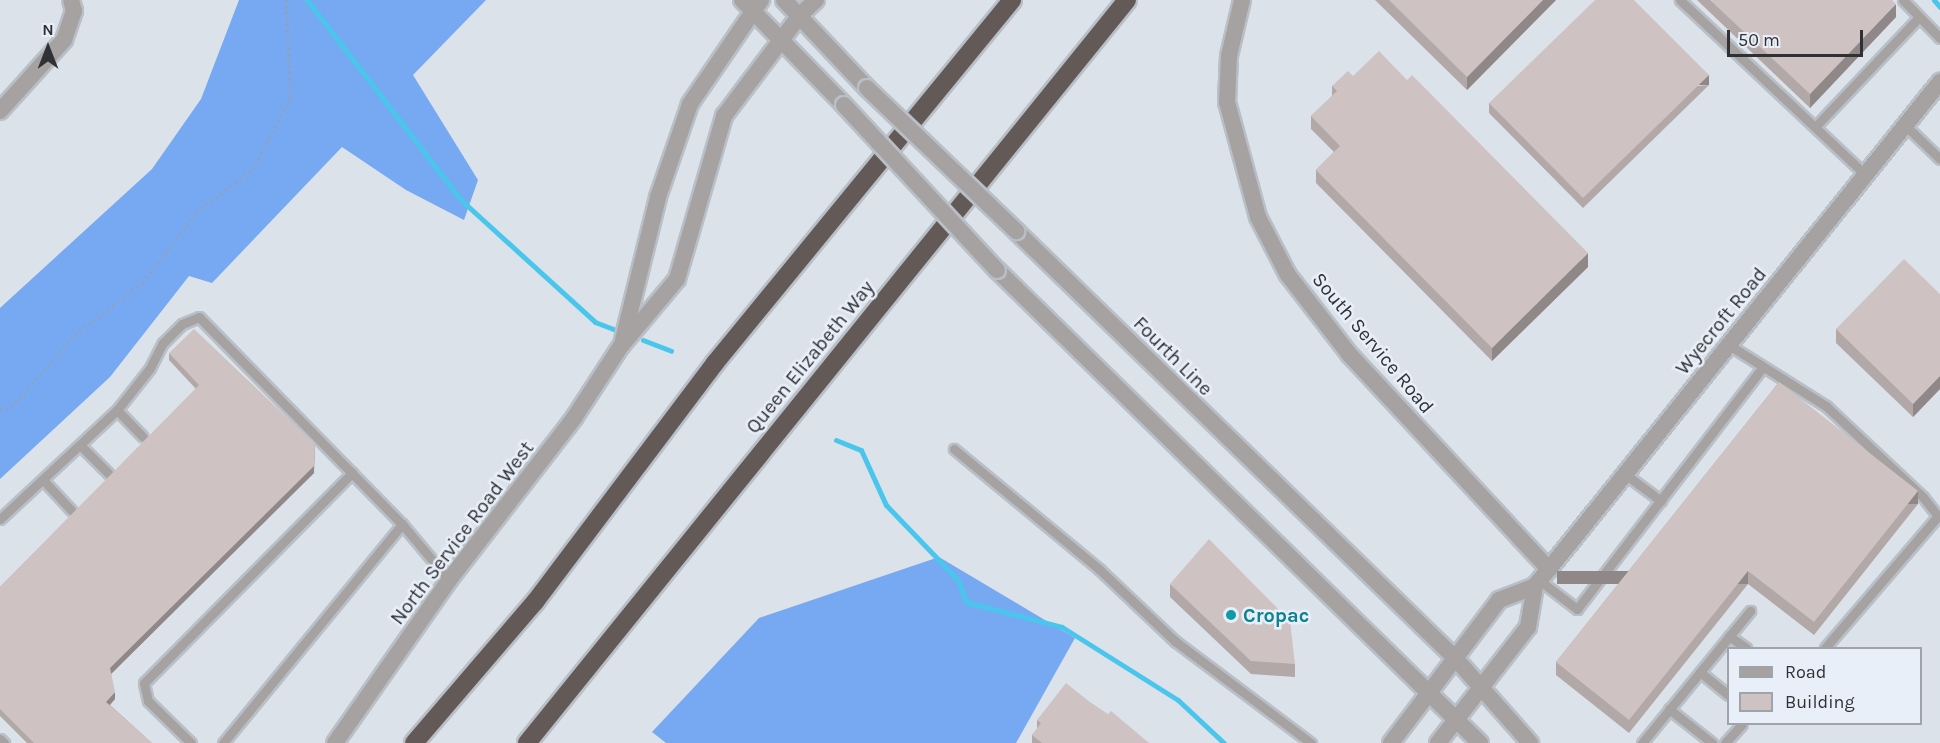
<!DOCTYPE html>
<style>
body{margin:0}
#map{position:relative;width:1940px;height:743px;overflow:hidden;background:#dce2ea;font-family:Karla,sans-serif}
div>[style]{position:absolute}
.forest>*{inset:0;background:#76a9f1}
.stream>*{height:5px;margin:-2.5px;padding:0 2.5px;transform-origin:2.5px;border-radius:2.5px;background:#4ac6ec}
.path>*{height:3px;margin-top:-1.5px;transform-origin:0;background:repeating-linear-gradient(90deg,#9b9fa5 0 1.5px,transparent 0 6px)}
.roads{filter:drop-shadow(2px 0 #b9bfc6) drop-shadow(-2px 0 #b9bfc6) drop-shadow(0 2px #b9bfc6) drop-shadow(0 -2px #b9bfc6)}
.service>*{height:9px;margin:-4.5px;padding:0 4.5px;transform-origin:4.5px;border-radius:4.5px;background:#a6a2a1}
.minor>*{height:16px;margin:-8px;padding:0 8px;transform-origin:8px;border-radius:8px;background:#a6a2a1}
.tertiary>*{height:16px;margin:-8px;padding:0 8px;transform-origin:8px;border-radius:8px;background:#a6a2a1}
.motorway>*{height:18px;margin:-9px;padding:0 9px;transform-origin:9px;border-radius:9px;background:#635a58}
.bridges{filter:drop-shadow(2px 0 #b9bfc6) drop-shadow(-2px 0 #b9bfc6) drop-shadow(0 2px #b9bfc6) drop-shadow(0 -2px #b9bfc6)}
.tertiary-bridge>*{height:16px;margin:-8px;padding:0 8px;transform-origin:8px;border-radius:8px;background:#a6a2a1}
.wall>*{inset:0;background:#b1a8a7}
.shaded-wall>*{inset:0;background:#908888;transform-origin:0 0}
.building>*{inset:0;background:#cec3c2}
.dots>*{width:16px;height:16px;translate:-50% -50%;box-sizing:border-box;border:3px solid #e9eff8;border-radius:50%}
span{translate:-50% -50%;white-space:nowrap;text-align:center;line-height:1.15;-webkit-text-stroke:5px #e9eff8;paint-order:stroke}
.street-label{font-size:20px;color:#2f3134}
.culture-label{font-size:20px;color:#0d838f;font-weight:700}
.left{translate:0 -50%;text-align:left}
.legend{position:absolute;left:1727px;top:647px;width:195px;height:78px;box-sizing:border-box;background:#e9eff8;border:2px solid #9fa3aa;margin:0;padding:8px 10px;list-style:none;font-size:18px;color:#2f3134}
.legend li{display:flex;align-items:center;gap:12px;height:30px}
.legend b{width:30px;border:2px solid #9fa3aa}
.north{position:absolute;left:18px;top:18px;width:60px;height:60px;-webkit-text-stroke:4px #e9eff8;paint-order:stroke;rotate:0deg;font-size:16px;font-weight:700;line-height:24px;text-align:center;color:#2f3134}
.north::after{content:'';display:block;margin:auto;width:21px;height:27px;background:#2f3134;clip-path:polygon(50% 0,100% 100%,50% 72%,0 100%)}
.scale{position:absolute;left:1727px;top:30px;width:136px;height:27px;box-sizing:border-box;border:3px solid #2f3134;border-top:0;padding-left:8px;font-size:18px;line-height:21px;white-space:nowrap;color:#2f3134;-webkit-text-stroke:4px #e9eff8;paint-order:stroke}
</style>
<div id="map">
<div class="forest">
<div style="clip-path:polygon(239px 0,486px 0,413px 75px,478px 180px,464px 220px,406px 190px,342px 147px,212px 283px,189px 276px,110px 377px,0 479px,0 308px,152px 169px,201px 99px)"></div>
<div style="clip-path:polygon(939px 557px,1075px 638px,1016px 743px,666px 743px,652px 732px,759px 618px)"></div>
</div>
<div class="stream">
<div style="left:307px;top:0;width:251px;rotate:52.4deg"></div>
<div style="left:460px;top:199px;width:183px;rotate:42.3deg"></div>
<div style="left:595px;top:322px;width:30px;rotate:21deg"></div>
<div style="left:1934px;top:0;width:9px;rotate:49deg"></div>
<div style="left:643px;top:340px;width:30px;rotate:21deg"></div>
<div style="left:836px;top:440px;width:27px;rotate:22deg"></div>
<div style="left:861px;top:450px;width:60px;rotate:65.6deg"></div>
<div style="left:886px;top:505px;width:104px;rotate:46.2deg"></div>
<div style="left:958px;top:580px;width:23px;rotate:70deg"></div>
<div style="left:966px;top:602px;width:99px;rotate:14.6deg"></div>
<div style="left:1062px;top:627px;width:137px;rotate:32.2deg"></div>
<div style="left:1178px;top:700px;width:63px;rotate:43.1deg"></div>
</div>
<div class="path">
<div style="left:0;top:409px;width:12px;rotate:-14deg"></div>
<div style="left:12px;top:406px;width:95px;rotate:-48.4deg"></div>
<div style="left:75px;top:335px;width:86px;rotate:-37.9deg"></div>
<div style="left:143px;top:282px;width:88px;rotate:-52.4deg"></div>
<div style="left:197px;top:212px;width:71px;rotate:-37.5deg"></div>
<div style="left:253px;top:169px;width:81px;rotate:-62.2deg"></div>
<div style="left:291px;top:97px;width:97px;rotate:-93deg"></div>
</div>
<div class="roads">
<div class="service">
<div style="left:1680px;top:0;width:255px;rotate:43.3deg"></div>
<div style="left:1903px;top:0;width:53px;rotate:45.8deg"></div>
<div style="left:1906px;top:126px;width:47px;rotate:44.1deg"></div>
<div style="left:1815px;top:127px;width:151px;rotate:-46.6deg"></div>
<div style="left:1729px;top:345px;width:115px;rotate:32.2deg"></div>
<div style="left:1826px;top:406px;width:133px;rotate:43.2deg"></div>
<div style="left:1923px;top:497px;width:24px;rotate:52deg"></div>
<div style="left:1938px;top:516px;width:174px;rotate:130.6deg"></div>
<div style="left:117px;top:410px;width:37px;rotate:46deg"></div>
<div style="left:80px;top:445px;width:40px;rotate:45deg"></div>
<div style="left:954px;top:449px;width:188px;rotate:39.6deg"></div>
<div style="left:1099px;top:569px;width:105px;rotate:43.5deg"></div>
<div style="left:1175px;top:641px;width:170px;rotate:36.9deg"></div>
<div style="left:1625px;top:474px;width:45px;rotate:36.9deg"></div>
<div style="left:44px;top:481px;width:40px;rotate:47deg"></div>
<div style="left:0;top:519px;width:160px;rotate:-43deg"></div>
<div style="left:117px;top:410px;width:53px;rotate:-51.8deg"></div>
<div style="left:150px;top:368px;width:28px;rotate:-63deg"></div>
<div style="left:163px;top:343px;width:27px;rotate:-45deg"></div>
<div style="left:182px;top:324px;width:18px;rotate:-22deg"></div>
<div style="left:199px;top:317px;width:290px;rotate:45.6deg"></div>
<div style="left:402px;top:524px;width:73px;rotate:50deg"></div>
<div style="left:1539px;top:580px;width:48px;rotate:37.3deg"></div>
<div style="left:1577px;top:609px;width:302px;rotate:-52.5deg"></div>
<div style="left:1729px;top:636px;width:21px;rotate:35deg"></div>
<div style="left:1700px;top:672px;width:36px;rotate:39deg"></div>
<div style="left:1669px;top:709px;width:55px;rotate:38.3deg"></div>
<div style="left:0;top:739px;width:6px;rotate:45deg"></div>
<div style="left:191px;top:743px;width:60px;rotate:-135.7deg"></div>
<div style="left:148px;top:701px;width:18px;rotate:-103deg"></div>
<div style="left:144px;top:683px;width:296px;rotate:-45.3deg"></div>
<div style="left:223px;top:743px;width:283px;rotate:-50.7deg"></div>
<div style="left:1642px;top:743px;width:171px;rotate:-50.7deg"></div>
<div style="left:1725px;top:743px;width:25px;rotate:-48deg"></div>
</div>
<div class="minor">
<div style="left:0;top:111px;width:96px;rotate:-48deg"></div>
<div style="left:64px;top:40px;width:31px;rotate:-71deg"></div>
<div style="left:74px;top:11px;width:11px;rotate:-105deg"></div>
</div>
<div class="tertiary">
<div style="left:742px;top:0;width:146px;rotate:45.8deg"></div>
<div style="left:784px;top:0;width:121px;rotate:46.7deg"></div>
<div style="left:1242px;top:0;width:57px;rotate:103.1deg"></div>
<div style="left:1229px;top:56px;width:46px;rotate:92.5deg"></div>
<div style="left:1227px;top:102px;width:119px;rotate:74.9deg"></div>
<div style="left:1258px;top:217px;width:65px;rotate:62.7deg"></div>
<div style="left:1288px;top:275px;width:100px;rotate:52.3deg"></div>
<div style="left:1349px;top:354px;width:294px;rotate:47.1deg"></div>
<div style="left:1016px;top:231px;width:614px;rotate:44.21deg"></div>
<div style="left:1456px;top:659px;width:112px;rotate:48.6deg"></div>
<div style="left:997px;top:270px;width:676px;rotate:44.4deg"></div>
<div style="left:623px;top:340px;width:147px;rotate:-76.2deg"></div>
<div style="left:658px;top:197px;width:98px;rotate:-71deg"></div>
<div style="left:690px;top:104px;width:126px;rotate:-55.7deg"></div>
<div style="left:335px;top:743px;width:199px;rotate:-55deg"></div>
<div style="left:449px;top:580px;width:205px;rotate:-52.3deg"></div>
<div style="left:574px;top:418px;width:86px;rotate:-56.9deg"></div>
<div style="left:621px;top:346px;width:87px;rotate:-50.1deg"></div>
<div style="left:677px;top:279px;width:170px;rotate:-73.9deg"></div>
<div style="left:724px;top:116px;width:126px;rotate:-53deg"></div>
<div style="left:800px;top:15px;width:22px;rotate:-43deg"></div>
<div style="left:1391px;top:743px;width:179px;rotate:-52.9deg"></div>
<div style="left:1499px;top:600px;width:39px;rotate:-21deg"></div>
<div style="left:1535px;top:586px;width:22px;rotate:-51deg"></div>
<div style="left:1549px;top:569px;width:625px;rotate:-51.24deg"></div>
<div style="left:1438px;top:743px;width:147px;rotate:-52.2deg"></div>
<div style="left:1528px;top:627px;width:42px;rotate:-80.3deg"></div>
</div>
<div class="motorway">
<div style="left:414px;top:743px;width:186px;rotate:-49.4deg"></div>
<div style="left:535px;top:602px;width:299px;rotate:-53deg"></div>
<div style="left:715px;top:363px;width:469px;rotate:-50.7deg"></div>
<div style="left:527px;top:743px;width:955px;rotate:-51.08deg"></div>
</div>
</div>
<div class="bridges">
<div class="tertiary-bridge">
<div style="left:867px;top:88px;width:207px;rotate:43.8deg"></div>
<div style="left:844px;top:105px;width:225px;rotate:47.2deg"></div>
</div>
</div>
<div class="wall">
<div style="clip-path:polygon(1375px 0,1556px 0,1467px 90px)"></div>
<div style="clip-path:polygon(1697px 0,1892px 0,1896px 17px,1810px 108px)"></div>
<div style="clip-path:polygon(1353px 76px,1588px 267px,1492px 361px,1316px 183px,1316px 170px,1334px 152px,1311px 129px,1311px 116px,1332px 96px,1332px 86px)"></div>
<div style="clip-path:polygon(1709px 85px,1583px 208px,1489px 113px,1489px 103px)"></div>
<div style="clip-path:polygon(1940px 294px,1940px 389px,1913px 417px,1836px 343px,1836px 329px)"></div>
<div style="clip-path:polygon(169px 353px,314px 473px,111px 674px,115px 699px,110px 705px,152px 743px,27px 743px,0 716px,0 587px,196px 389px,169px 360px)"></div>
<div style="clip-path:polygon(1779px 382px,1918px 504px,1814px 635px,1748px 584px,1629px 733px,1556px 675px,1556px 662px)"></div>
<div style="clip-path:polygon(1170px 584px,1295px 664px,1295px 677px,1251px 674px,1170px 597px)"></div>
<div style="clip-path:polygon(1091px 703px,1149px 743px,1032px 743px,1032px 735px,1037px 729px,1037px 720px)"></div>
</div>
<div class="shaded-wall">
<div style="clip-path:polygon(1543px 0,1556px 0,1467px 90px,1467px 77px)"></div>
<div style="clip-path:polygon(1896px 4px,1896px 17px,1810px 108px,1810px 94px)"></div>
<div style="left:1709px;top:75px;width:10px;height:176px;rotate:90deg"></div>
<div style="clip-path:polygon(1588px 253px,1588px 267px,1492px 361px,1492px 348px)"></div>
<div style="clip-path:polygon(1940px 376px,1940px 389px,1913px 417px,1913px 404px)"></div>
<div style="clip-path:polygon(315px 444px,314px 473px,110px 675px,110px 668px)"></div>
<div style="left:1918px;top:491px;width:13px;height:167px;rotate:90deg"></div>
<div style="left:1748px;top:571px;width:13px;height:191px;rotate:90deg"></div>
<div style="clip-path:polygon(115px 692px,115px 699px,106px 709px,106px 702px)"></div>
</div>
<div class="building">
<div style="clip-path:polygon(1389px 0,1543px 0,1467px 77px)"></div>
<div style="clip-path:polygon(1595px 0,1634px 0,1709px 75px,1583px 198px,1489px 103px)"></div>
<div style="clip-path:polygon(1710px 0,1892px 0,1896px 4px,1810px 94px)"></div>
<div style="clip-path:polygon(1379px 51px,1407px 80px,1412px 75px,1588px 253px,1492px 348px,1316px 170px,1340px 146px,1311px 116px,1337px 91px,1332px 86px,1348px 71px,1353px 76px)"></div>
<div style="clip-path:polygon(1904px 259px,1940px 294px,1940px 376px,1913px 404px,1836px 329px)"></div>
<div style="clip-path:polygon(194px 329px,315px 444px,314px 466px,110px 668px,115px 692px,106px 702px,152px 743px,34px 743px,0 709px,0 587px,199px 385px,169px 353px)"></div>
<div style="clip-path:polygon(1779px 382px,1918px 491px,1814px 622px,1748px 571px,1629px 720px,1556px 662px)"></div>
<div style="clip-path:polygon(1209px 539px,1290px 621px,1295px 664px,1251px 661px,1170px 584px)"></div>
<div style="clip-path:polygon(1066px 683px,1091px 703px,1108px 714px,1111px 711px,1149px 743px,1042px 743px,1032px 735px,1041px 723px,1037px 720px)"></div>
</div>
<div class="dots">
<div style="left:1231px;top:615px;background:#0f9aa8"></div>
</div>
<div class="street-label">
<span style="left:1721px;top:321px;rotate:-51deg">Wyecroft Road</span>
<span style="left:1373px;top:343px;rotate:50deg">South Service Road</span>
<span style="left:1173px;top:356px;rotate:45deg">Fourth Line</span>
<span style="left:810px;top:357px;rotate:-51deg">Queen Elizabeth Way</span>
<span style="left:462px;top:533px;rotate:-53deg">North Service Road West</span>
</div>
<div class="culture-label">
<span class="left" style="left:1243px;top:615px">Cropac</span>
</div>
<ul class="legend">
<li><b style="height:8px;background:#a6a2a1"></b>Road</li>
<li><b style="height:16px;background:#cec3c2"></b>Building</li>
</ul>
<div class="north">N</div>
<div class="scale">50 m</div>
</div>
